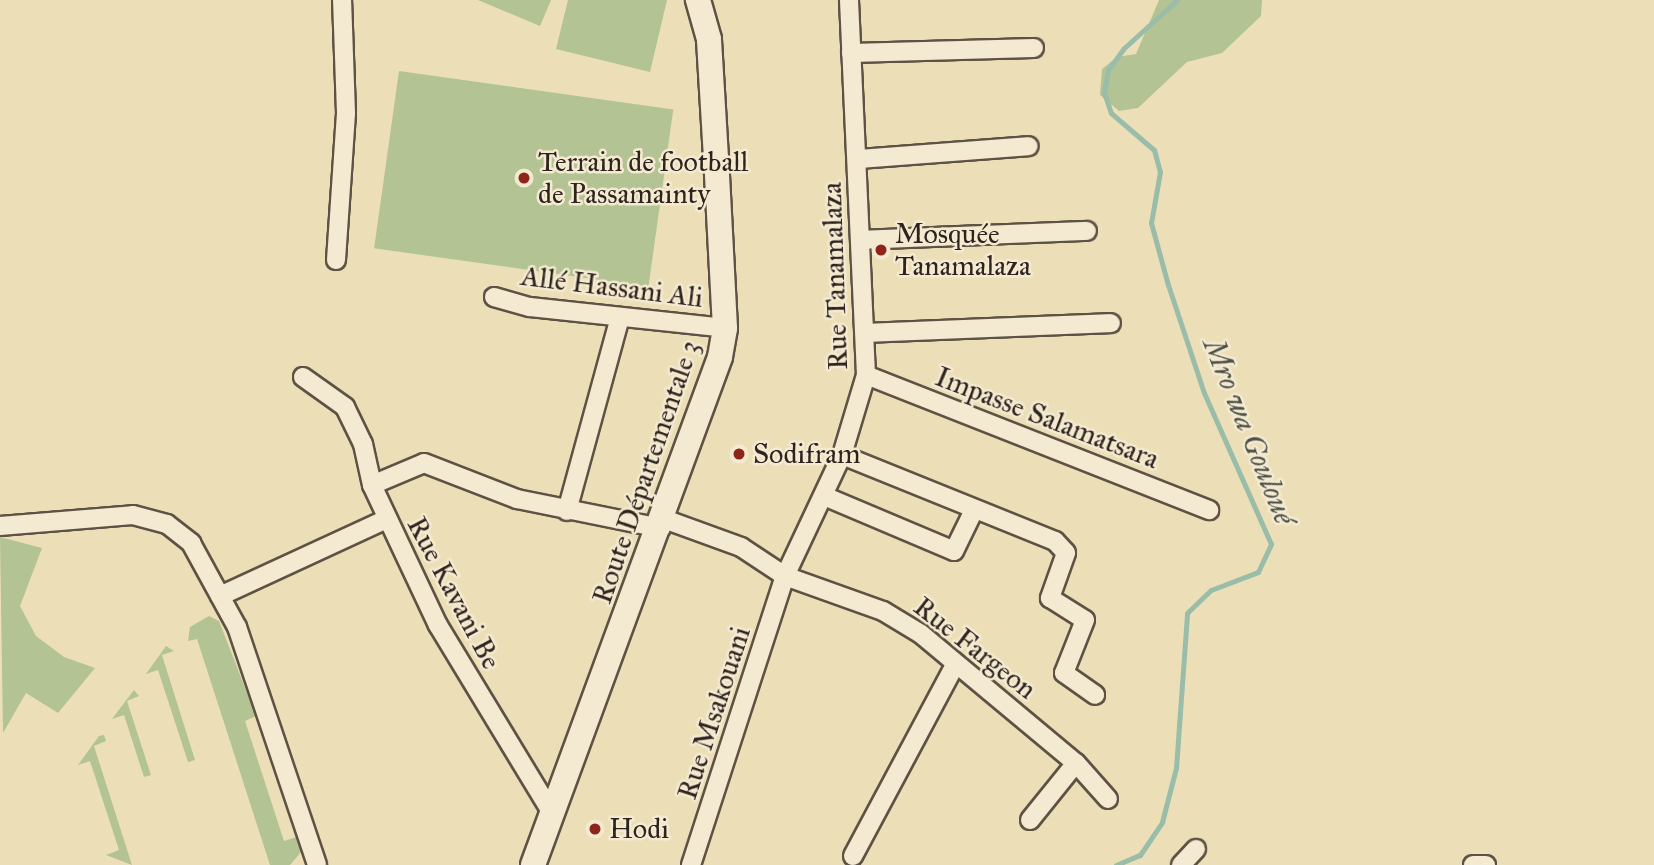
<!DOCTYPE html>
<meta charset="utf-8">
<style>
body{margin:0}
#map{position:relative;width:1654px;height:865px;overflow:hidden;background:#ecdfb8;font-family:"IM FELL Great Primer",serif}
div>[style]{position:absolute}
.green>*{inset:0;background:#b3c393;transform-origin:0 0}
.stream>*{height:5px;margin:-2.5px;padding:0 2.5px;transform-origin:2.5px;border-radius:2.5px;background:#9abdaa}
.roads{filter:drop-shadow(2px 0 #5e5244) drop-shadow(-2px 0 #5e5244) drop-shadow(0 2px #5e5244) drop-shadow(0 -2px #5e5244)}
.minor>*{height:18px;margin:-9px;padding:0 9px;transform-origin:9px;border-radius:9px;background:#f3ead1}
.secondary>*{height:24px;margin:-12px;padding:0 12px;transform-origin:12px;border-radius:12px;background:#f3ead1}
.dots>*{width:19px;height:19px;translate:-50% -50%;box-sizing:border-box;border:4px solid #f3ead1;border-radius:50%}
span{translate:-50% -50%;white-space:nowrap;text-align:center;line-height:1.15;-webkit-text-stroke:5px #f3ead1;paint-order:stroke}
.poi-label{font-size:28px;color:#2f231e}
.left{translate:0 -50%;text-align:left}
.street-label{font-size:28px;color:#2f231e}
.water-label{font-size:30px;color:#4f5148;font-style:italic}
</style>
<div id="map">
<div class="green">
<div style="clip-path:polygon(478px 0,551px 0,540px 26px)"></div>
<div style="clip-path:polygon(568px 0,667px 0,650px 72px,556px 49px)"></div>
<div style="clip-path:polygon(1159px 0,1262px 0,1261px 16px,1222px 53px,1187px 62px,1138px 108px,1119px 111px,1100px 95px,1102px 69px,1117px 57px,1136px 54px)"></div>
<div style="left:399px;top:71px;width:277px;height:179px;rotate:8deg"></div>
<div style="clip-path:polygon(0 537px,42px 548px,20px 606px,36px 636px,64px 657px,95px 668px,58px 713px,26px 693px,3px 733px)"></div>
<div style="clip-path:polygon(209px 616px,219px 621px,256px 716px,245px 721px,284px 841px,296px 837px,301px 852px,290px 865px,270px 865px,197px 639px,188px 641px,190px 627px)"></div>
<div style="clip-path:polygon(166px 646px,174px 651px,162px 655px,195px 760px,188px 762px,158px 670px,146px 674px)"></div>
<div style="clip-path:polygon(134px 690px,139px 696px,127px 701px,151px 775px,144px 777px,124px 715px,112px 719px)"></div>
<div style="clip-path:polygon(104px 735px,106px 741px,94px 746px,132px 865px,106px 855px,119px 850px,90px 761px,78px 765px,99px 736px)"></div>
</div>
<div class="stream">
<div style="left:1116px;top:865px;width:26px;rotate:-23deg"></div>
<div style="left:1140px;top:855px;width:40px;rotate:-56deg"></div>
<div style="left:1162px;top:822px;width:56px;rotate:-75.5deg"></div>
<div style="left:1176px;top:768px;width:155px;rotate:-85.9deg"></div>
<div style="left:1187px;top:613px;width:33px;rotate:-44deg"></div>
<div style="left:1211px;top:590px;width:50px;rotate:-21deg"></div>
<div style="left:1258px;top:572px;width:31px;rotate:-65deg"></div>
<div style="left:1271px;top:544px;width:165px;rotate:-113.9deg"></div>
<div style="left:1204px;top:393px;width:114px;rotate:-108.4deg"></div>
<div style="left:1168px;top:285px;width:64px;rotate:-105.3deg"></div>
<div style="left:1151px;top:223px;width:52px;rotate:-80deg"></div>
<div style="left:1160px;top:172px;width:23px;rotate:-105deg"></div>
<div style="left:1154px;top:150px;width:57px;rotate:-139.3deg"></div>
<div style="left:1111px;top:113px;width:21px;rotate:-109deg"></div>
<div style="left:1104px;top:93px;width:23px;rotate:-80deg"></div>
<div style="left:1108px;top:70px;width:26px;rotate:-54deg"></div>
<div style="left:1123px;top:49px;width:73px;rotate:-42.2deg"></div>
</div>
<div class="roads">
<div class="minor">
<div style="left:851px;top:53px;width:183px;rotate:-1.6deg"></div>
<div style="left:858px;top:159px;width:171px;rotate:-4.3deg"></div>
<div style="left:861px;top:240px;width:226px;rotate:-2.3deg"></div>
<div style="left:336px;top:260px;width:147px;rotate:-86.1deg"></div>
<div style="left:346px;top:113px;width:113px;rotate:-92deg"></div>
<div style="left:494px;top:297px;width:37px;rotate:16deg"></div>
<div style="left:530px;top:307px;width:196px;rotate:6.1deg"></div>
<div style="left:867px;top:333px;width:244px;rotate:-2.3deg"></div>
<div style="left:866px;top:375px;width:369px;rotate:21.5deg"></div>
<div style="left:303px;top:377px;width:52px;rotate:35.5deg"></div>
<div style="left:345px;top:407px;width:41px;rotate:64.1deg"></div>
<div style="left:363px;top:444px;width:42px;rotate:77.6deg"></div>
<div style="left:372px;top:485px;width:155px;rotate:64.8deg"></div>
<div style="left:438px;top:625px;width:216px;rotate:58.8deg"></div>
<div style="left:842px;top:455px;width:230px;rotate:22deg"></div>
<div style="left:1055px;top:541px;width:16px;rotate:47deg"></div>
<div style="left:1066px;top:553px;width:48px;rotate:109.6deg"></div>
<div style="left:1050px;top:598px;width:41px;rotate:32.2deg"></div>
<div style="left:1085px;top:620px;width:57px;rotate:111.6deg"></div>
<div style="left:1064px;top:673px;width:38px;rotate:35deg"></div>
<div style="left:372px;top:485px;width:56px;rotate:-22.9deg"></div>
<div style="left:424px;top:463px;width:100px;rotate:21.2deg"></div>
<div style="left:517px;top:499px;width:147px;rotate:11.4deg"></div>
<div style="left:824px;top:496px;width:141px;rotate:22.9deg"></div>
<div style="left:954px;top:551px;width:46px;rotate:-64deg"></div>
<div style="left:567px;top:511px;width:201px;rotate:-74.7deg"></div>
<div style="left:664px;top:519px;width:82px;rotate:20deg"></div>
<div style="left:741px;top:547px;width:53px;rotate:33.4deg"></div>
<div style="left:785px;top:576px;width:104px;rotate:19.7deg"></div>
<div style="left:883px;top:611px;width:44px;rotate:31.2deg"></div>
<div style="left:921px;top:634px;width:202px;rotate:39.8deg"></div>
<div style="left:1076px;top:763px;width:48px;rotate:48.4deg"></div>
<div style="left:0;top:526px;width:133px;rotate:-4.7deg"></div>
<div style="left:133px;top:515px;width:35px;rotate:15deg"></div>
<div style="left:167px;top:524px;width:31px;rotate:38deg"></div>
<div style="left:191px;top:543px;width:96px;rotate:61.3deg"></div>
<div style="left:237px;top:627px;width:251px;rotate:71.4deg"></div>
<div style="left:220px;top:596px;width:184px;rotate:-24.8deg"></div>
<div style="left:1030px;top:820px;width:73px;rotate:-51.1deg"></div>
<div style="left:853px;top:856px;width:214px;rotate:-61.9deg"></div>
<div style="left:691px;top:865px;width:304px;rotate:-72deg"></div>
<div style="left:785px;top:576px;width:134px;rotate:-64.8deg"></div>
<div style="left:842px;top:455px;width:84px;rotate:-73.3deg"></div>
<div style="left:866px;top:375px;width:375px;rotate:-92.6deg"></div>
<div style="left:1181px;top:865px;width:22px;rotate:-47deg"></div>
<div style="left:1473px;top:865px;width:13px"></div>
</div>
<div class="secondary">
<div style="left:533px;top:865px;width:541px;rotate:-69.79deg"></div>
<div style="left:720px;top:357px;width:29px;rotate:-80deg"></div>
<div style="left:725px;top:328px;width:170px;rotate:-93deg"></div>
<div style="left:716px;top:158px;width:119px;rotate:-93.4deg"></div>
<div style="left:709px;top:39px;width:41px;rotate:-105.8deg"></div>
</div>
</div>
<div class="dots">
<div style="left:524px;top:178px;background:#8f2418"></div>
<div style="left:881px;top:250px;background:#8f2418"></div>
<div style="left:739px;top:454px;background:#8f2418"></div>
<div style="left:595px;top:829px;background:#8f2418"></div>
</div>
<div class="poi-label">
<span class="left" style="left:538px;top:178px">Terrain de football<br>de Passamainty</span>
<span class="left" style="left:895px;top:250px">Mosquée<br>Tanamalaza</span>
<span class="left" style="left:753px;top:454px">Sodifram</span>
<span class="left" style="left:609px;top:829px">Hodi</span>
</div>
<div class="street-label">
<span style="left:835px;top:276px;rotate:-92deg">Rue Tanamalaza</span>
<span style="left:612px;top:287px;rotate:7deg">Allé Hassani Ali</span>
<span style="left:1047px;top:418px;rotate:21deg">Impasse Salamatsara</span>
<span style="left:646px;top:472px;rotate:-71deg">Route Départementale 3</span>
<span style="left:454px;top:593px;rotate:62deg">Rue Kavani Be</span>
<span style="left:975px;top:648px;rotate:38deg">Rue Fargeon</span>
<span style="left:714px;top:713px;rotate:-72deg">Rue Msakouani</span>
</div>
<div class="water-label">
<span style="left:1249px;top:431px;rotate:68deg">Mro wa Gouloué</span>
</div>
</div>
